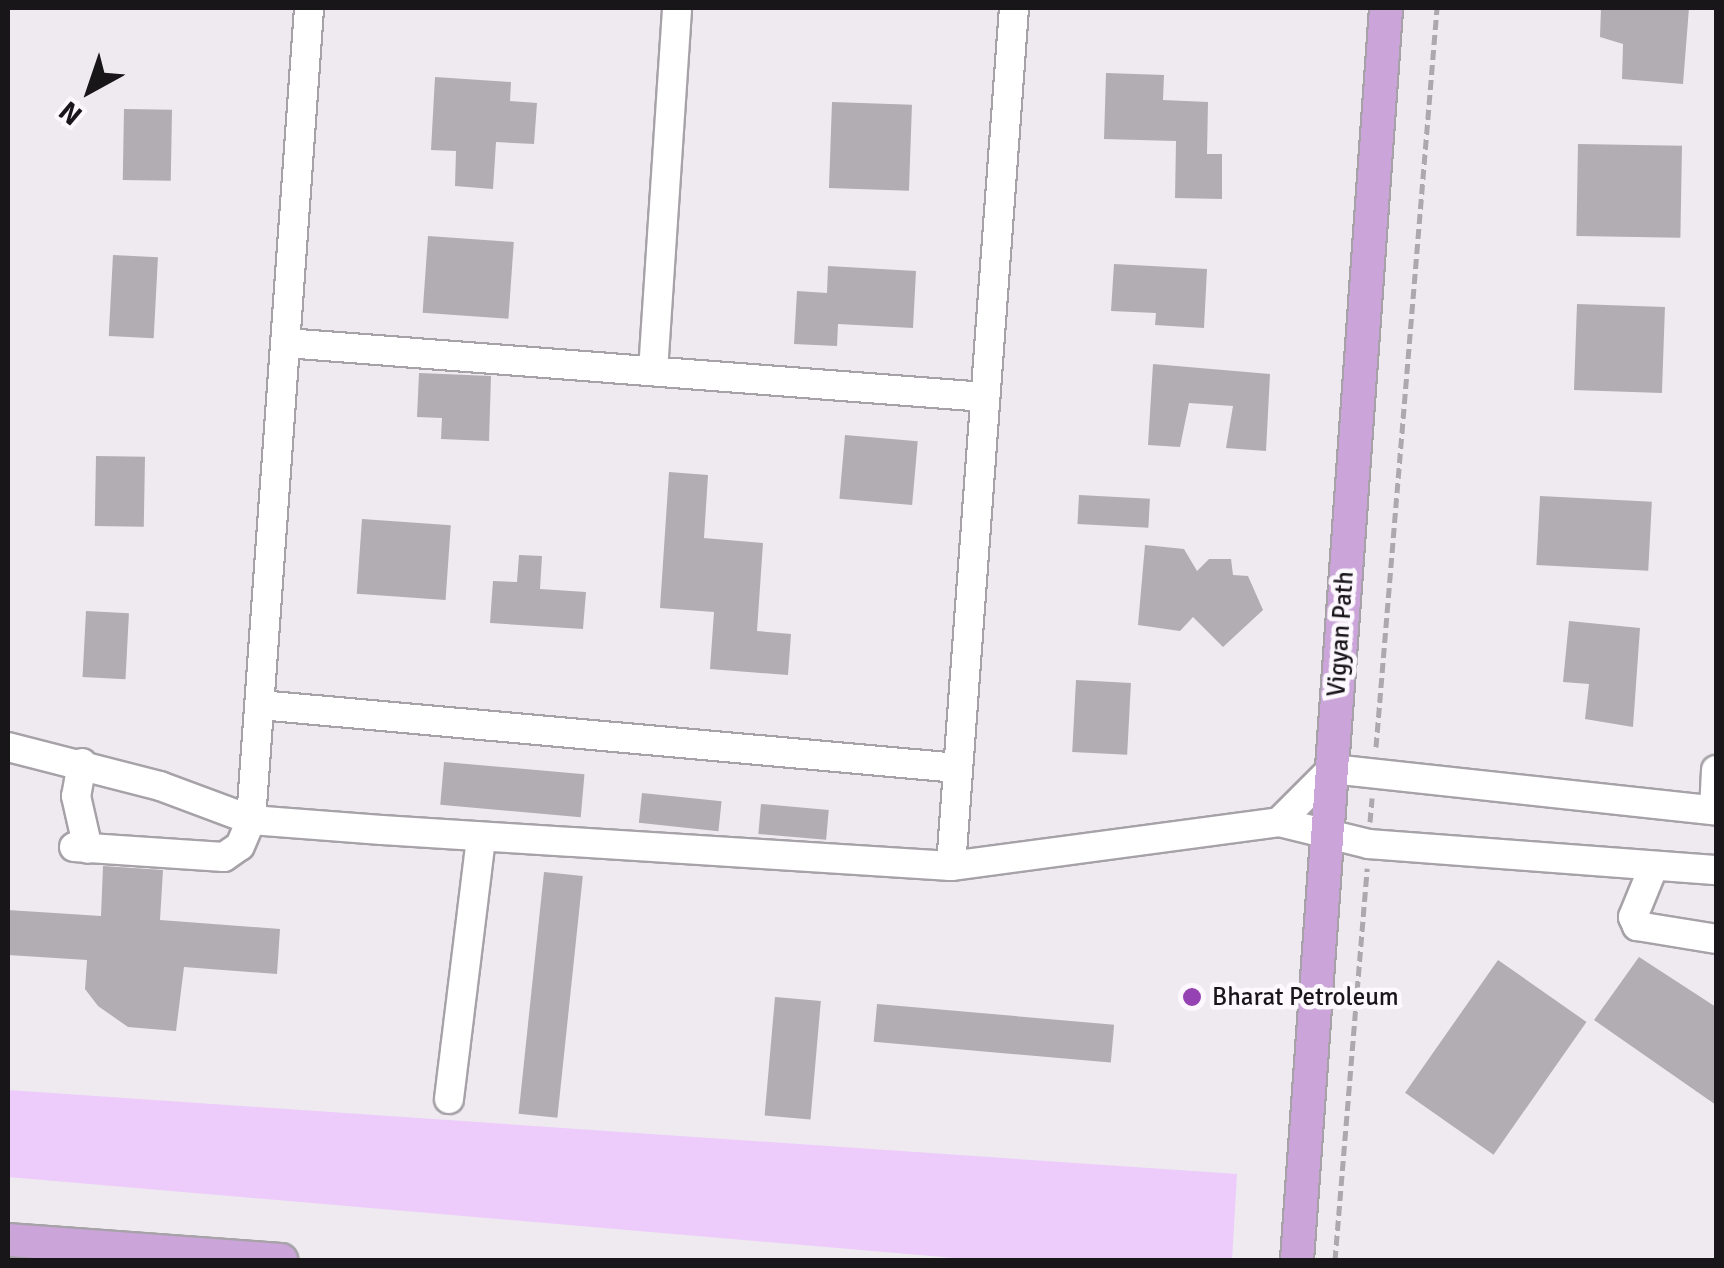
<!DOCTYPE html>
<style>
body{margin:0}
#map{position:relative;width:1724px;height:1268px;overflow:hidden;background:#eeeaf0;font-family:Signika,sans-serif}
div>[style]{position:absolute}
.green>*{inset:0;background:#edcbfa}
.building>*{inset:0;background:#b1adb3;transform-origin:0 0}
.path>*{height:5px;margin-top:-2.5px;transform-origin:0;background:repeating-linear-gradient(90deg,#aca8ad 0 10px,transparent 0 15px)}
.roads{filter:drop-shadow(2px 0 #a6a2a8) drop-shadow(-2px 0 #a6a2a8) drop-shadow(0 2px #a6a2a8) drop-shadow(0 -2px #a6a2a8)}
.minor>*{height:28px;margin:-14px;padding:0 14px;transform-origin:14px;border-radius:14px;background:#fff}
.major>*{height:32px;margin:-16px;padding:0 16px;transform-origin:16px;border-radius:16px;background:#cba5da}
.dots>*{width:28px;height:28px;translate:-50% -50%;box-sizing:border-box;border:5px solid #fcf8fd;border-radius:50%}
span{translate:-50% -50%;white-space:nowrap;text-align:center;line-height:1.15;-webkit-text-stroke:9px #fcf8fd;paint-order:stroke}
.street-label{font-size:25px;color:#181618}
.poi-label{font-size:25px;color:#181618}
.left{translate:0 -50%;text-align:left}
.frame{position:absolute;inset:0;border:10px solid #181618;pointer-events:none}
.north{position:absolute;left:40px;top:40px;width:100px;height:100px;-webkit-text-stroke:8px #fcf8fd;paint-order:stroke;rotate:220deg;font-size:28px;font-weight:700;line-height:40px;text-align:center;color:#181618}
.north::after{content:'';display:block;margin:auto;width:35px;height:45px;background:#181618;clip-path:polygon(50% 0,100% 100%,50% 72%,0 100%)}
</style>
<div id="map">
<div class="green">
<div style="clip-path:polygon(8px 1090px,1237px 1174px,1232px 1260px,978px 1260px,8px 1177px)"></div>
</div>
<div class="building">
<div style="clip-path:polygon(1601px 8px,1689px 8px,1683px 84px,1622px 79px,1623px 44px,1600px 37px)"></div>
<div style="clip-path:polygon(1106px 73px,1164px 75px,1163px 100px,1208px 102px,1207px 154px,1222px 154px,1222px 199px,1175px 198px,1176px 141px,1104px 139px)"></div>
<div style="clip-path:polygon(435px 77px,511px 82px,510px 101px,537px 103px,534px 144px,496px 142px,493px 189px,455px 186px,456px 151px,431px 150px)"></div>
<div style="left:832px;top:102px;width:80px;height:86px;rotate:2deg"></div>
<div style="left:124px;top:109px;width:48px;height:71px;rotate:1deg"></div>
<div style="left:1578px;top:144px;width:104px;height:92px;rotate:1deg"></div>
<div style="left:428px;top:236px;width:86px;height:77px;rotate:4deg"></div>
<div style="left:113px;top:255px;width:45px;height:81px;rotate:3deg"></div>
<div style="clip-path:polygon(1114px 264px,1207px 269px,1204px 328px,1155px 325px,1156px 313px,1111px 311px)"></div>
<div style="clip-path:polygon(828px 266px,916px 271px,913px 328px,838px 324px,837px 346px,794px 344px,797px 291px,827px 293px)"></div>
<div style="left:1577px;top:304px;width:88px;height:86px;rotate:2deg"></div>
<div style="clip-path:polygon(1153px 364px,1270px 374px,1266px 451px,1226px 448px,1233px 406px,1189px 403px,1180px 447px,1148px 445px)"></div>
<div style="clip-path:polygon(419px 373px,491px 376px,489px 441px,441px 439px,442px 418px,417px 417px)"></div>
<div style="left:845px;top:435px;width:73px;height:64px;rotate:5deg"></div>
<div style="left:96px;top:456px;width:49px;height:70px;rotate:1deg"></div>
<div style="clip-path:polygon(669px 472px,708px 475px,704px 538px,763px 543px,757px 631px,791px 634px,788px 675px,710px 669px,714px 612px,660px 608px)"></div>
<div style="left:1079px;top:495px;width:71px;height:29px;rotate:3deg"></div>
<div style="left:1540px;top:496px;width:112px;height:69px;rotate:3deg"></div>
<div style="left:362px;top:519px;width:89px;height:75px;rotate:4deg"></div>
<div style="clip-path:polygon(1145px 545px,1184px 549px,1197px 571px,1209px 559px,1231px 559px,1233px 575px,1248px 576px,1263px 610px,1223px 647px,1193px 617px,1180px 631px,1138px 625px)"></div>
<div style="clip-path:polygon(519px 555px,542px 556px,540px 589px,586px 592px,583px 629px,490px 623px,493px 581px,517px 582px)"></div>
<div style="left:86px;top:611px;width:43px;height:66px;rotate:3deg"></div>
<div style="clip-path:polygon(1569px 621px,1640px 628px,1633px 727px,1585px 719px,1589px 684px,1563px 682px)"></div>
<div style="left:1076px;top:680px;width:55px;height:72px;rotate:3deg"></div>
<div style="left:444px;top:762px;width:141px;height:43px;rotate:5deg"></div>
<div style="left:642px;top:793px;width:80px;height:30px;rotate:6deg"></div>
<div style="left:761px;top:804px;width:68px;height:30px;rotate:5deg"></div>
<div style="clip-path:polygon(103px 866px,163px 870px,160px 920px,280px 929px,277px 974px,184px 967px,176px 1031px,128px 1027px,98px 1006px,85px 989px,87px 960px,8px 955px,8px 910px,101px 916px)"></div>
<div style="left:544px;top:872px;width:39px;height:243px;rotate:6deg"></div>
<div style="clip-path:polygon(1639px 957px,1716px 1007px,1716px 1105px,1594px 1020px)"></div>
<div style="left:1498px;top:960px;width:108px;height:162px;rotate:35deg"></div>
<div style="left:775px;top:997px;width:46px;height:119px;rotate:5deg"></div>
<div style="left:877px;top:1004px;width:238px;height:38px;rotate:5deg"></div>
</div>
<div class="path">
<div style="left:1376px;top:747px;width:742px;rotate:-85.28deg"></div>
<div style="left:1370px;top:822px;width:24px;rotate:-85deg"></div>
<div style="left:1335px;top:1260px;width:393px;rotate:-85.3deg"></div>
</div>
<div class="roads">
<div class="minor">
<div style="left:286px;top:343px;width:701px;rotate:4.42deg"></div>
<div style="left:653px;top:371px;width:364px;rotate:-86.2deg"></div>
<div style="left:260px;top:705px;width:700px;rotate:5.16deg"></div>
<div style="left:8px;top:747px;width:157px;rotate:14.4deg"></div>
<div style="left:160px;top:786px;width:97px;rotate:20.5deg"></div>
<div style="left:251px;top:820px;width:131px;rotate:4.4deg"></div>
<div style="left:382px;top:830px;width:570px;rotate:3.62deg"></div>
<div style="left:951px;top:866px;width:331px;rotate:-7.6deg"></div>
<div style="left:1279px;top:822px;width:93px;rotate:13.7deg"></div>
<div style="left:1369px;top:844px;width:348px;rotate:4.3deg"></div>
<div style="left:82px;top:763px;width:34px;rotate:100deg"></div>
<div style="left:76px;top:796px;width:54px;rotate:77.2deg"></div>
<div style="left:1714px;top:810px;width:40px;rotate:-87.1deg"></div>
<div style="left:1279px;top:822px;width:75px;rotate:-45deg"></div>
<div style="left:1332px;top:769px;width:386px;rotate:6.2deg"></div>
<div style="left:74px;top:847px;width:150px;rotate:3.8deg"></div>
<div style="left:224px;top:857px;width:19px;rotate:-35deg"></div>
<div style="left:240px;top:846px;width:28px;rotate:-67deg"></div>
<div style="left:251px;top:820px;width:814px;rotate:-85.91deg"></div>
<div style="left:951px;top:866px;width:860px;rotate:-85.8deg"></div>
<div style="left:1653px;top:868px;width:53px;rotate:112.2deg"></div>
<div style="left:1633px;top:917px;width:10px;rotate:66deg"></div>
<div style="left:1637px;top:926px;width:80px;rotate:9.3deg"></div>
<div style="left:449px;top:1099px;width:264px;rotate:-83deg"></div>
</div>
<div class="major">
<div style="left:8px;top:1240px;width:274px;rotate:4.2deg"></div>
<div style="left:1297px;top:1260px;width:1255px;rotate:-85.93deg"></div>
</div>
</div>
<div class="dots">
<div style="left:1192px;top:997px;background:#9543b2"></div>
</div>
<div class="street-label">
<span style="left:1341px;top:634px;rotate:-86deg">Vigyan Path</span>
</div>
<div class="poi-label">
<span class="left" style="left:1212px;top:997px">Bharat Petroleum</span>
</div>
<div class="frame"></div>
<div class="north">N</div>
</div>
